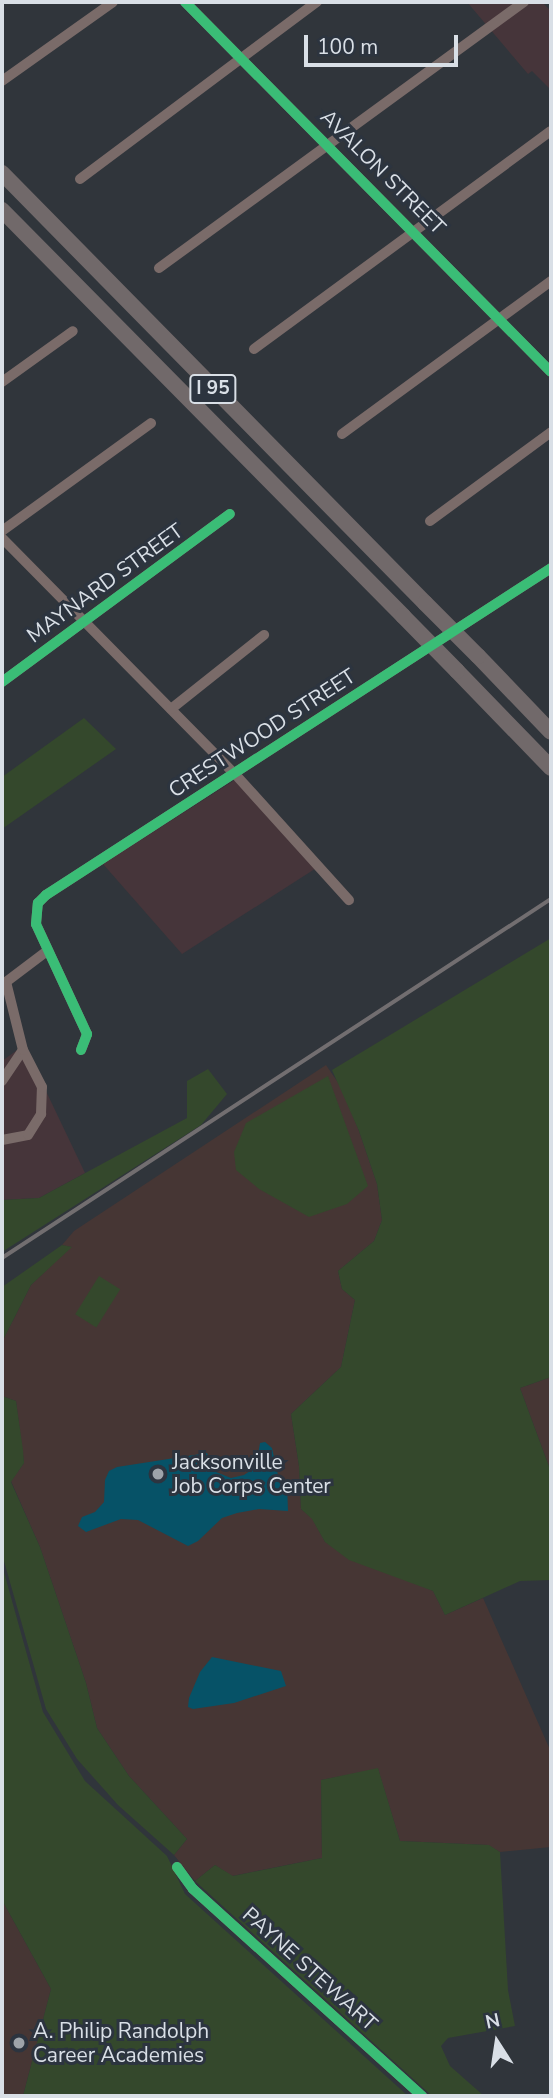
<!DOCTYPE html>
<style>
body{margin:0}
#map{position:relative;width:553px;height:2098px;overflow:hidden;background:#30353b;font-family:"Nunito Sans",sans-serif}
div>[style]{position:absolute}
.commercial>*{inset:0;background:#46353a}
.education>*{inset:0;background:#463634}
.green>*{inset:0;background:#34482c;transform-origin:0 0}
.water>*{inset:0;background:#065267}
.minor>*{height:10px;margin:-5px;padding:0 5px;transform-origin:5px;border-radius:5px;background:#7a6b69}
.highway>*{height:16px;margin:-8px;padding:0 8px;transform-origin:8px;border-radius:8px;background:#71696a}
.rail>*{height:3.5px;margin:-1.75px;padding:0 1.75px;transform-origin:1.75px;border-radius:1.75px;background:#726e70}
.highway-bridge>*{height:16px;margin:-8px;padding:0 8px;transform-origin:8px;border-radius:8px;background:#71696a}
.cycleway>*{height:10px;margin:-5px;padding:0 5px;transform-origin:5px;border-radius:5px;background:#3abd76}
.dots>*{width:19px;height:19px;translate:-50% -50%;box-sizing:border-box;border:4px solid #2c343f;border-radius:50%}
span{translate:-50% -50%;white-space:nowrap;text-align:center;line-height:1.15;-webkit-text-stroke:6px #2c343f;paint-order:stroke}
.shield-label span{padding:2px 5px;background:#2c343f;border:2px solid;border-radius:5px;-webkit-text-stroke-width:0}
.shield-label{font-size:19px;color:#d9dfe6;font-weight:700}
.street-label{font-size:21px;color:#d9dfe6}
.poi-label{font-size:21px;color:#d9dfe6}
.left{translate:0 -50%;text-align:left}
.frame{position:absolute;inset:0;border:4px solid #d9dfe6;pointer-events:none}
.north{position:absolute;left:462px;top:2007px;width:70px;height:70px;-webkit-text-stroke:5px #2c343f;paint-order:stroke;rotate:348deg;font-size:19px;font-weight:700;line-height:28px;text-align:center;color:#d9dfe6}
.north::after{content:'';display:block;margin:auto;width:24px;height:32px;background:#d9dfe6;clip-path:polygon(50% 0,100% 100%,50% 72%,0 100%)}
.scale{position:absolute;left:304px;top:35px;width:154px;height:32px;box-sizing:border-box;border:4px solid #d9dfe6;border-top:0;padding-left:9px;font-size:21px;line-height:24px;white-space:nowrap;color:#d9dfe6;-webkit-text-stroke:5px #2c343f;paint-order:stroke}
</style>
<div id="map">
<div class="commercial">
<div style="clip-path:polygon(467px 2px,542px 2px,551px 11px,551px 90px,532px 71px,528px 74px)"></div>
<div style="clip-path:polygon(241px 776px,321px 865px,182px 954px,103px 864px)"></div>
<div style="clip-path:polygon(24px 1045px,85px 1173px,39px 1198px,2px 1200px,2px 1061px)"></div>
</div>
<div class="education">
<div style="clip-path:polygon(326px 1065px,341px 1087px,359px 1131px,377px 1184px,382px 1220px,374px 1241px,338px 1271px,342px 1289px,355px 1300px,341px 1367px,291px 1414px,299px 1466px,301px 1509px,312px 1518px,325px 1542px,433px 1591px,445px 1615px,483px 1598px,551px 1752px,551px 1847px,500px 1852px,488px 1845px,400px 1841px,378px 1769px,321px 1780px,322px 1858px,232px 1876px,215px 1865px,195px 1881px,174px 1855px,187px 1839px,129px 1776px,97px 1728px,86px 1683px,40px 1547px,11px 1481px,24px 1463px,16px 1401px,2px 1396px,2px 1342px,31px 1285px,71px 1247px,62px 1245px,74px 1231px)"></div>
<div style="clip-path:polygon(551px 1377px,551px 1472px,520px 1388px)"></div>
<div style="clip-path:polygon(2px 1900px,51px 1989px,23px 2096px,2px 2096px)"></div>
</div>
<div class="green">
<div style="clip-path:polygon(84px 718px,116px 749px,2px 829px,2px 777px)"></div>
<div style="clip-path:polygon(551px 938px,551px 1377px,520px 1388px,551px 1472px,551px 1580px,520px 1581px,445px 1615px,433px 1591px,349px 1560px,325px 1542px,312px 1519px,301px 1509px,299px 1466px,291px 1414px,341px 1367px,355px 1300px,342px 1289px,338px 1271px,374px 1241px,382px 1220px,377px 1184px,359px 1131px,332px 1070px)"></div>
<div style="clip-path:polygon(208px 1069px,227px 1094px,201px 1125px,2px 1252px,2px 1200px,39px 1198px,187px 1118px,187px 1081px)"></div>
<div style="clip-path:polygon(328px 1076px,368px 1186px,347px 1204px,309px 1217px,259px 1189px,236px 1170px,234px 1152px,246px 1123px)"></div>
<div style="clip-path:polygon(62px 1245px,72px 1247px,31px 1285px,2px 1342px,2px 1287px)"></div>
<div style="left:99px;top:1276px;width:25px;height:45px;rotate:32deg"></div>
<div style="clip-path:polygon(2px 1396px,16px 1401px,23px 1450px,24px 1463px,11px 1482px,40px 1547px,86px 1683px,97px 1728px,129px 1776px,187px 1839px,174px 1855px,118px 1805px,77px 1759px,46px 1709px,2px 1554px)"></div>
<div style="clip-path:polygon(2px 1565px,43px 1712px,85px 1781px,167px 1856px,185px 1894px,408px 2096px,23px 2096px,51px 1989px,2px 1900px)"></div>
<div style="clip-path:polygon(378px 1768px,400px 1841px,489px 1845px,500px 1852px,508px 1990px,515px 2026px,448px 2038px,441px 2046px,450px 2066px,484px 2096px,432px 2096px,195px 1881px,215px 1865px,233px 1876px,322px 1858px,321px 1780px)"></div>
</div>
<div class="water">
<div style="clip-path:polygon(265px 1442px,272px 1448px,278px 1475px,287px 1485px,288px 1511px,259px 1509px,237px 1513px,222px 1518px,198px 1541px,188px 1546px,138px 1520px,121px 1519px,86px 1532px,78px 1526px,82px 1517px,95px 1512px,104px 1502px,105px 1480px,109px 1471px,117px 1467px,207px 1453px,216px 1472px,231px 1478px,244px 1475px,256px 1467px,260px 1443px)"></div>
<div style="clip-path:polygon(212px 1657px,281px 1671px,286px 1686px,234px 1703px,193px 1709px,188px 1707px,189px 1698px,200px 1672px)"></div>
</div>
<div class="minor">
<div style="left:185px;top:2px;width:520px;rotate:45.31deg"></div>
<div style="left:2px;top:81px;width:136px;rotate:-35.4deg"></div>
<div style="left:80px;top:179px;width:296px;rotate:-36.8deg"></div>
<div style="left:159px;top:268px;width:452px;rotate:-36.1deg"></div>
<div style="left:254px;top:349px;width:368px;rotate:-36.3deg"></div>
<div style="left:2px;top:382px;width:87px;rotate:-35.7deg"></div>
<div style="left:342px;top:434px;width:259px;rotate:-36.2deg"></div>
<div style="left:430px;top:521px;width:150px;rotate:-36.3deg"></div>
<div style="left:2px;top:531px;width:184px;rotate:-35.9deg"></div>
<div style="left:2px;top:538px;width:332px;rotate:45.4deg"></div>
<div style="left:235px;top:774px;width:170px;rotate:47.9deg"></div>
<div style="left:2px;top:682px;width:283px;rotate:-36.4deg"></div>
<div style="left:171px;top:709px;width:119px;rotate:-38.5deg"></div>
<div style="left:2px;top:985px;width:56px;rotate:-37.1deg"></div>
<div style="left:81px;top:1050px;width:17px;rotate:-69deg"></div>
<div style="left:87px;top:1034px;width:121px;rotate:-114.9deg"></div>
<div style="left:36px;top:924px;width:21px;rotate:-85deg"></div>
<div style="left:38px;top:903px;width:11px;rotate:-45deg"></div>
<div style="left:46px;top:895px;width:602px;rotate:-32.92deg"></div>
<div style="left:2px;top:1081px;width:37px;rotate:-56deg"></div>
<div style="left:2px;top:1140px;width:26px;rotate:-11deg"></div>
<div style="left:28px;top:1135px;width:25px;rotate:-58deg"></div>
<div style="left:41px;top:1114px;width:27px;rotate:-88deg"></div>
<div style="left:42px;top:1087px;width:42px;rotate:-117.2deg"></div>
<div style="left:23px;top:1050px;width:70px;rotate:-104deg"></div>
<div style="left:177px;top:1867px;width:27px;rotate:54deg"></div>
<div style="left:193px;top:1889px;width:309px;rotate:42.1deg"></div>
</div>
<div class="highway">
<div style="left:2px;top:173px;width:603px;rotate:45.47deg"></div>
<div style="left:2px;top:210px;width:571px;rotate:45.35deg"></div>
<div style="left:478px;top:656px;width:105px;rotate:46.2deg"></div>
<div style="left:457px;top:671px;width:135px;rotate:45.9deg"></div>
</div>
<div class="rail">
<div style="left:2px;top:1258px;width:656px;rotate:-33.18deg"></div>
</div>
<div class="highway-bridge">
<div style="left:425px;top:603px;width:75px;rotate:45deg"></div>
<div style="left:403px;top:616px;width:77px;rotate:45.5deg"></div>
</div>
<div class="cycleway">
<div style="left:185px;top:2px;width:520px;rotate:45.31deg"></div>
<div style="left:2px;top:682px;width:283px;rotate:-36.4deg"></div>
<div style="left:81px;top:1050px;width:17px;rotate:-69deg"></div>
<div style="left:87px;top:1034px;width:121px;rotate:-114.9deg"></div>
<div style="left:36px;top:924px;width:21px;rotate:-85deg"></div>
<div style="left:38px;top:903px;width:11px;rotate:-45deg"></div>
<div style="left:46px;top:895px;width:602px;rotate:-32.92deg"></div>
<div style="left:177px;top:1867px;width:27px;rotate:54deg"></div>
<div style="left:193px;top:1889px;width:309px;rotate:42.1deg"></div>
</div>
<div class="dots">
<div style="left:158px;top:1474px;background:#9ea4aa"></div>
<div style="left:19px;top:2043px;background:#9ea4aa"></div>
</div>
<div class="shield-label">
<span style="left:213px;top:389px">I 95</span>
</div>
<div class="street-label">
<span style="left:383px;top:172px;rotate:45deg">AVALON STREET</span>
<span style="left:105px;top:583px;rotate:-36deg">MAYNARD STREET</span>
<span style="left:262px;top:733px;rotate:-33deg">CRESTWOOD STREET</span>
<span style="left:310px;top:1969px;rotate:42deg">PAYNE STEWART</span>
</div>
<div class="poi-label">
<span class="left" style="left:172px;top:1474px">Jacksonville<br>Job Corps Center</span>
<span class="left" style="left:33px;top:2043px">A. Philip Randolph<br>Career Academies</span>
</div>
<div class="frame"></div>
<div class="north">N</div>
<div class="scale">100 m</div>
</div>
